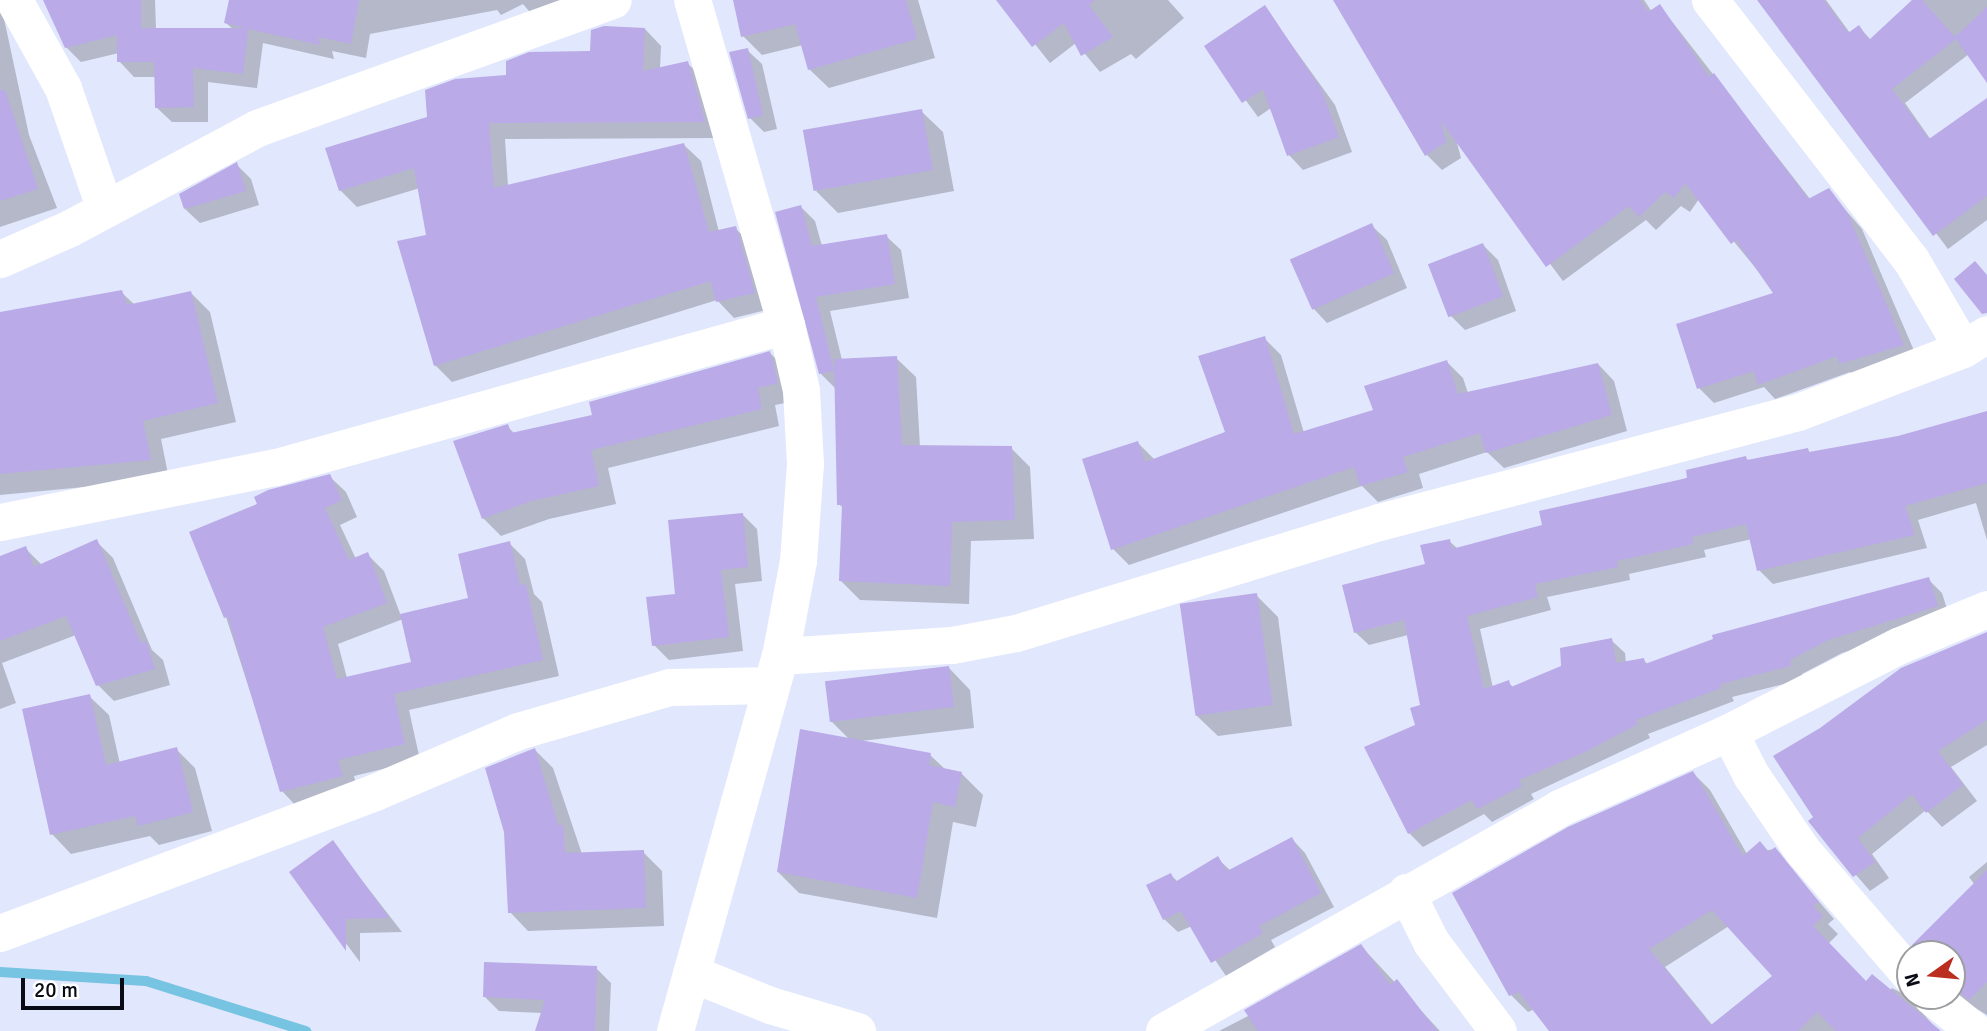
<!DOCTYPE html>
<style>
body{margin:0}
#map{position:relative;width:1987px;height:1031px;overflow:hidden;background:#e1e7fc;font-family:Signika,sans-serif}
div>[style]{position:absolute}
.shadow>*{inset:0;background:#0003}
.stream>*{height:10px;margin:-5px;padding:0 5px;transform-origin:5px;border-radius:5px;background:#76c3e2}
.building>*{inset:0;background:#baaae8;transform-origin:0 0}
.street>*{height:37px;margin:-18.5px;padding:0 18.5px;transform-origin:18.5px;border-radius:18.5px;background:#fff}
span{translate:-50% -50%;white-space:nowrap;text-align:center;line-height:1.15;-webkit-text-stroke:7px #fff;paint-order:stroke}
.north{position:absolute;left:1896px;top:940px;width:70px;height:70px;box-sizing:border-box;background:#fff;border:2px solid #9d9ea1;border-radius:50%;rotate:255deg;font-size:19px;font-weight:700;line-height:28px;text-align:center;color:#0a0c15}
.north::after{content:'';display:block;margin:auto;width:24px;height:32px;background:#ba2d1f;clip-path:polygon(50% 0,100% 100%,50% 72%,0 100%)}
.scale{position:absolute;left:21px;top:978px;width:103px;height:32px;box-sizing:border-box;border:4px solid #0a0c15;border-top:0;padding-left:9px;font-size:21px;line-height:24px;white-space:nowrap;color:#0a0c15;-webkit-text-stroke:5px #fff;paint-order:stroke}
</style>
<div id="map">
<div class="shadow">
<div style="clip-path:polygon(0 0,29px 135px,57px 208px,0 227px)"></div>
<div style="clip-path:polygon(44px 0,155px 0,156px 30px,234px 30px,226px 23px,232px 0,605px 0,540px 24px,523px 4px,501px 15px,497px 10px,370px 34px,366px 58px,332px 51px,334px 59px,263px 43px,257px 88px,208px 82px,208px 122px,172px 122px,156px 107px,156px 77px,134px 77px,119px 61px,119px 53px,81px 62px,66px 47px)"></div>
<div style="clip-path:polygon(735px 0,918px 0,935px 58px,829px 88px,809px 69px,803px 45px,762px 55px,743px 36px)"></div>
<div style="clip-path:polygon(1000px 0,1168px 0,1184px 18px,1136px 59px,1131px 54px,1100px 72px,1076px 43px,1050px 63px)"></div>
<div style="clip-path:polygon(1336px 0,1644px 0,1652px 12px,1660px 6px,1810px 199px,1828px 190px,1862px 229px,1918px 360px,1856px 378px,1850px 372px,1775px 399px,1764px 387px,1714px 403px,1699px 388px,1776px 293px,1699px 199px,1690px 212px,1681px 206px,1656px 230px,1646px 220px,1563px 281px,1456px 139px,1461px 158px,1442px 170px,1427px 155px)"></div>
<div style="clip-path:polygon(1760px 0,1826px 0,1850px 33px,1859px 27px,1871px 40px,1915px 0,1987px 0,1987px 80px,1969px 54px,1905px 103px,1931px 140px,1987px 100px,1987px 220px,1948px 249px)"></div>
<div style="clip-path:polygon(1265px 8px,1335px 105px,1352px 152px,1303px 170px,1289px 155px,1271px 108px,1258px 117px,1206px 46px)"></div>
<div style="clip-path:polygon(645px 29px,661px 46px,660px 69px,687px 63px,704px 79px,721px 138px,505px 139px,508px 186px,684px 145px,701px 161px,719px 232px,735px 228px,752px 245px,770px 309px,734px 318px,717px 300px,452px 382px,435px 365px,428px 236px,420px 188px,357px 207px,340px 190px,429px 118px,508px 77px,592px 53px)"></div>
<div style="clip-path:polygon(747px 50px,762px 64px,777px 129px,764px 132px,750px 118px)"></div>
<div style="clip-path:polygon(921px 111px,943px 132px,954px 191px,838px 213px,816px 191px)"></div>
<div style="clip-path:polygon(237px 165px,251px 179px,259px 205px,200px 223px,185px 209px)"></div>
<div style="clip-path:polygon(801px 207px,815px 221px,822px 246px,886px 236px,901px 250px,909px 298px,830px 311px,842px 360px,896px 358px,916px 377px,920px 447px,1011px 448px,1030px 467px,1034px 539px,971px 541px,969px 604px,860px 600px,841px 581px,844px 509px,839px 504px,836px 389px,820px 373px)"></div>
<div style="clip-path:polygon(1372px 226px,1387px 240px,1407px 288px,1327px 323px,1313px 308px)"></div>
<div style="clip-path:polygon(1483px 245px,1498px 260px,1516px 311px,1465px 330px,1450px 315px,1431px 265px)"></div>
<div style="clip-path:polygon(121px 292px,135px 305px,191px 293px,210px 312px,236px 422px,161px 439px,169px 479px,0 495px,0 314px)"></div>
<div style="clip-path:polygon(1264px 338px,1281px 355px,1304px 433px,1375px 411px,1447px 362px,1463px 378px,1468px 393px,1598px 364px,1614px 381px,1627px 431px,1504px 468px,1487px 452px,1419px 474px,1423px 488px,1378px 502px,1362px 486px,1129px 565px,1113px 549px,1138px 443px,1155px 460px,1227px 433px)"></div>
<div style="clip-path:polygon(770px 353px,788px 371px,795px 401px,775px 405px,779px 426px,608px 468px,616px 504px,549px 519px,501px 536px,483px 518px,507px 426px,515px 434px,594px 417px)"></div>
<div style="clip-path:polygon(1987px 412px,1987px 540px,1976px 503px,1918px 520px,1927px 548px,1773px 584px,1759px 570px,1752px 539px,1704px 550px,1706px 557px,1629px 574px,1630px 580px,1547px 597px,1551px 610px,1480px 629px,1493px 688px,1508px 682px,1514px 688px,1563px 668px,1611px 640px,1625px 653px,1626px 663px,1644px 660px,1648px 665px,1928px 579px,1942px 593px,1950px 619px,1842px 653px,1802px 674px,1804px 679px,1732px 697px,1734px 701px,1648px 734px,1650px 738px,1531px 794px,1534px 799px,1492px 822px,1484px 814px,1423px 847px,1409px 833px,1422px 706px,1408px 635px,1369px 645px,1355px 632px,1449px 541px,1458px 549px,1544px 526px,1746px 458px,1749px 461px,1808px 450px,1811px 454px,1898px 438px)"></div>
<div style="clip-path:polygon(evenodd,329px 476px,346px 492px,357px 517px,340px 525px,356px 559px,368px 555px,384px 571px,401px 616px,470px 600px,509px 543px,525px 559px,534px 594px,542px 602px,559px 676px,409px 710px,420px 760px,354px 776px,358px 792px,298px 808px,282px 791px,226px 617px,329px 476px,403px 619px,413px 664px,347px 678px,338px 644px,403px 619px)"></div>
<div style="clip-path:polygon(742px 514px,757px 529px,762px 581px,735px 584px,743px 651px,669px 660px,654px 645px,677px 595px)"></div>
<div style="clip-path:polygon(96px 541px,113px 558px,152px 650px,163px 660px,170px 685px,114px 701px,98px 685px,76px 635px,2px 663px,16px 703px,0 709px,0 558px,25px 548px,42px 565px)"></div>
<div style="clip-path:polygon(1256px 595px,1278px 617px,1292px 726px,1218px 736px,1196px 715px)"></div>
<div style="clip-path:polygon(1987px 634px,1987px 745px,1951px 767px,1977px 801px,1942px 827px,1926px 810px,1872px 854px,1889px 878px,1870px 891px,1810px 822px)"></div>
<div style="clip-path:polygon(949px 668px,970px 690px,974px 728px,861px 741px,930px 755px,946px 770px,962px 774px,983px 795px,976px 827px,953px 822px,937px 918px,799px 893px,778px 872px,850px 740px,831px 721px)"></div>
<div style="clip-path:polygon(89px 696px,109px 715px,120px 764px,176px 749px,195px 768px,212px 831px,159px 845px,150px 836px,71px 854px,52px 834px)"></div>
<div style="clip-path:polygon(535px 750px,553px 768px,582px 854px,643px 852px,662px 871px,664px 926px,528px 931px,510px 912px)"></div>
<div style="clip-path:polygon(evenodd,1693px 773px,1710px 790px,1747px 854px,1774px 849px,1834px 919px,1828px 924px,1838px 934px,1828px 944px,1883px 1001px,1892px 988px,1909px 997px,1938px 1031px,1551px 1031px,1535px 1009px,1528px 1012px,1511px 995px,1693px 773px,1729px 926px,1775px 976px,1713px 1026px,1665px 967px,1729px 926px)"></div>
<div style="clip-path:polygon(1292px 839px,1305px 853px,1334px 907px,1271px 940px,1275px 947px,1226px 976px,1192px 926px,1178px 932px,1164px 919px,1171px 875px,1178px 882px,1218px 859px,1231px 871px)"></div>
<div style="clip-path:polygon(333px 843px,402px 932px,360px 933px,360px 962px,292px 872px)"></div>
<div style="clip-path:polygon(1987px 862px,1987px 1015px,1952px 994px,1952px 954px,1920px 954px,1917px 948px,1975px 885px,1969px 877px)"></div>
<div style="clip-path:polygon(1361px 946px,1440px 1031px,1219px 1031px,1250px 1015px)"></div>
<div style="clip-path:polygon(596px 968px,611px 983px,609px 1031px,537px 1031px,542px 1013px,499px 1011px,485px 997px)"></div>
</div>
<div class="stream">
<div style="left:0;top:972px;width:146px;rotate:3.5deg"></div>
<div style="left:146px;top:981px;width:168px;rotate:17.4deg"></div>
</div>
<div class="building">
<div style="clip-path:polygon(43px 0,141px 0,141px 28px,246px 28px,224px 23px,229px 0,359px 0,351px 44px,318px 37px,320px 45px,248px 29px,243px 74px,193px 68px,194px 107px,155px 108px,154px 62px,117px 62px,117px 35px,65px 48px)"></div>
<div style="clip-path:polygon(733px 0,906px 0,917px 39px,808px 70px,795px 24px,741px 37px)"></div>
<div style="clip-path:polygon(996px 0,1095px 0,1089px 5px,1113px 37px,1081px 56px,1064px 23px,1032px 47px)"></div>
<div style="clip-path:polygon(1333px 0,1640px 0,1648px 12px,1660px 4px,1709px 77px,1714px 73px,1808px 199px,1829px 188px,1847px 212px,1904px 345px,1839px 364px,1837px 356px,1758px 385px,1754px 371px,1697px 389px,1676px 324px,1773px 293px,1736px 240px,1731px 244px,1685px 183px,1674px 198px,1665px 192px,1639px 217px,1629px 206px,1546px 267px,1441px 121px,1446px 142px,1425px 156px)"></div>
<div style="clip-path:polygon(1757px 0,1824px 0,1848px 33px,1859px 25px,1869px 40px,1912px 0,1922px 0,1955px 37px,1987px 7px,1987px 83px,1956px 39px,1892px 89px,1929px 139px,1987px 98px,1987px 196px,1933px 236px)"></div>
<div style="clip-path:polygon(1265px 5px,1321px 89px,1339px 137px,1287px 156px,1263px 89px,1242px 103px,1204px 46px)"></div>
<div style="clip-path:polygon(604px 26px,645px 28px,643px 71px,688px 61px,705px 122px,489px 123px,494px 188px,684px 143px,709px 232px,736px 226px,755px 293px,716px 302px,711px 281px,434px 366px,397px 241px,426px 235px,414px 168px,339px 191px,325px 148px,427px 117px,425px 90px,455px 79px,506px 75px,506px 61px,529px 52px,590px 51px,591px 30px)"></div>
<div style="clip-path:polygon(748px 48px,763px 115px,748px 119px,729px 52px)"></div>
<div style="clip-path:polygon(0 90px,5px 90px,38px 189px,0 201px)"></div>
<div style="left:922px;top:109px;width:62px;height:121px;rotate:80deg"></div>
<div style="clip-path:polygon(237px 162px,246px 191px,184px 209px,179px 194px)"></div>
<div style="clip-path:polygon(801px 205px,812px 246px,887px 234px,895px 284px,816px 297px,834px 371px,819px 374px,775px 212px)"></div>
<div style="left:1372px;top:223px;width:55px;height:90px;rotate:66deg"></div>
<div style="left:1483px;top:243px;width:57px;height:59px;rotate:69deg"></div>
<div style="clip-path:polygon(1975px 261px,1987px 275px,1987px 313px,1982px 314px,1954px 279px)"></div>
<div style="clip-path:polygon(122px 290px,127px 305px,191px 291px,218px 403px,143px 421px,151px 460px,0 474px,0 312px)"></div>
<div style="clip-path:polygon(1265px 336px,1294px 434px,1373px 410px,1364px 386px,1447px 360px,1458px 394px,1598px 363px,1612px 415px,1486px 453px,1480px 433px,1403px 457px,1408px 472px,1360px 486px,1354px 467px,1111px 550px,1082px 459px,1138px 441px,1145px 462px,1225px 432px,1198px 356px)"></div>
<div style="clip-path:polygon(770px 351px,778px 383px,758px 388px,762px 409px,591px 450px,599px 486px,531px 501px,482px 519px,453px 441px,508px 424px,511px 433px,592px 415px,589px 402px)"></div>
<div style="clip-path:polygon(897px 356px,902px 445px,1012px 446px,1015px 520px,952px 522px,950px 586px,839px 581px,842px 505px,837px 505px,834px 359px)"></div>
<div style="clip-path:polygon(1987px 411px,1987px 483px,1905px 506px,1915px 535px,1757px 571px,1746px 524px,1692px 537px,1693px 544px,1617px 561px,1618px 567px,1535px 584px,1538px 597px,1467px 616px,1484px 689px,1509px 680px,1511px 687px,1561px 666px,1560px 648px,1612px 638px,1616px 663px,1644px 658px,1645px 664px,1713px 639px,1712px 635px,1929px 577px,1938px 606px,1828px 640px,1790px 660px,1791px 666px,1720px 684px,1721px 688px,1636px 720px,1638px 724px,1585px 752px,1519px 780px,1522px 786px,1477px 809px,1472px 800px,1408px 834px,1364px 747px,1415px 725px,1410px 708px,1420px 705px,1404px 620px,1354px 633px,1342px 585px,1425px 564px,1420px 545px,1450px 539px,1452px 549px,1542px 525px,1539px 511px,1687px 478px,1686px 470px,1746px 456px,1747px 460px,1808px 448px,1809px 452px,1898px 436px)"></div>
<div style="clip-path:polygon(330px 474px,342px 500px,325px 508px,349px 560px,368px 552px,387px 603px,323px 627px,337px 679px,411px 662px,400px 614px,468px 598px,458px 554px,510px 541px,520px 585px,526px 584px,543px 660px,394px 694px,405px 744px,338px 760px,343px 776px,280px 792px,228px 617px,224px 618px,189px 532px,257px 504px,254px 497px,268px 490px)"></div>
<div style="clip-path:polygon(743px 513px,748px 567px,721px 570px,729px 637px,652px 646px,646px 597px,675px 594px,668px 520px)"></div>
<div style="clip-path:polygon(97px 539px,141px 643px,146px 641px,155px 669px,96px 686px,66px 616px,0 641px,0 556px,26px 546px,34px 567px)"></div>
<div style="left:1257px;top:593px;width:113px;height:78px;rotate:82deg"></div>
<div style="clip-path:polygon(1987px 632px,1987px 720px,1938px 751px,1963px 785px,1926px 813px,1912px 794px,1858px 838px,1875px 862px,1853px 877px,1808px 821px,1813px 817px,1773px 756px,1820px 728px,1901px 668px)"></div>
<div style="left:949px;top:666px;width:41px;height:125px;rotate:83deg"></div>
<div style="clip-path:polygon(90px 694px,106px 765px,177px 747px,193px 812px,138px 826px,135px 816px,50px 835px,22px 709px)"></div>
<div style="clip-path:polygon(800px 729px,931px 753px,929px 765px,962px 772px,955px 807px,933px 802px,917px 898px,777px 872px)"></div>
<div style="clip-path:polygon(535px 748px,558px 825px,563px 825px,565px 853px,644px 850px,646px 908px,508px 913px,504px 832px,485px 768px)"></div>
<div style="clip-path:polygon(evenodd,1693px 771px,1743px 856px,1760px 841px,1769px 852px,1775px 847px,1819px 902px,1813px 906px,1823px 916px,1813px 926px,1866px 981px,1872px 974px,1941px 1031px,1836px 1031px,1817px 1012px,1798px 1031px,1549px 1031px,1519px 992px,1509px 996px,1452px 893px,1568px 827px,1693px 771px,1712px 910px,1772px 976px,1711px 1025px,1649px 949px,1712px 910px)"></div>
<div style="clip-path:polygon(1292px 837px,1321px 893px,1259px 926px,1263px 933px,1211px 963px,1181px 911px,1163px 920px,1146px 885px,1171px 873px,1175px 882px,1218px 856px,1227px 871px)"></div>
<div style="clip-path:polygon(333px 840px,389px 918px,346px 919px,346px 951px,289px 872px)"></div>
<div style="clip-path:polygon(1987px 870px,1987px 982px,1969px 1000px,1952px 986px,1952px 954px,1920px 954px,1912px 945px)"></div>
<div style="clip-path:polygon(1361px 944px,1390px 985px,1397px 979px,1437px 1031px,1258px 1031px,1244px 1010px)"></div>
<div style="clip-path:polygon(484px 962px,597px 966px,595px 1031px,535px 1031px,545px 1000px,483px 997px)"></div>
</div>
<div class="street">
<div style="left:14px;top:0;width:101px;rotate:60.9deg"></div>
<div style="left:63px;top:88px;width:128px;rotate:70.9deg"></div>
<div style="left:1710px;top:0;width:329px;rotate:52.3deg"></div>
<div style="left:1911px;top:260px;width:103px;rotate:59.7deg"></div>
<div style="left:0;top:259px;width:77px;rotate:-23.9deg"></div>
<div style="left:70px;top:228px;width:212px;rotate:-28.1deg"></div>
<div style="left:257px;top:128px;width:378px;rotate:-19.8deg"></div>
<div style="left:0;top:522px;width:281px;rotate:-11.3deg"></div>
<div style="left:276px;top:467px;width:529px;rotate:-15.56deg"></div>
<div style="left:780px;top:656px;width:172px;rotate:-3.7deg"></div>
<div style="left:952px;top:645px;width:65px;rotate:-10.6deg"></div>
<div style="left:1016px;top:633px;width:380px;rotate:-17deg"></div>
<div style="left:1379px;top:522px;width:433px;rotate:-14.7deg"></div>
<div style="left:1798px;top:412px;width:177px;rotate:-20.9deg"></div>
<div style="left:1963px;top:349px;width:28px;rotate:-32deg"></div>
<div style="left:1729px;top:732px;width:48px;rotate:62.9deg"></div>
<div style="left:1751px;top:775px;width:91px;rotate:55.8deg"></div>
<div style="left:1802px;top:850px;width:165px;rotate:49.2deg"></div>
<div style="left:1406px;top:892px;width:56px;rotate:63.4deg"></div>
<div style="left:1431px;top:942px;width:111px;rotate:53deg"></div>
<div style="left:0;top:933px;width:401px;rotate:-20.6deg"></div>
<div style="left:375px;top:792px;width:155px;rotate:-23.1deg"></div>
<div style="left:518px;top:731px;width:157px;rotate:-16.2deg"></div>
<div style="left:669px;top:687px;width:100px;rotate:-1.1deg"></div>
<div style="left:691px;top:973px;width:85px;rotate:22.1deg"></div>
<div style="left:770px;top:1005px;width:91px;rotate:16.6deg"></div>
<div style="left:1931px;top:996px;width:56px;rotate:38.5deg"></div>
<div style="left:675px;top:1031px;width:389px;rotate:-74.4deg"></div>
<div style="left:780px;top:656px;width:97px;rotate:-79.3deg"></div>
<div style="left:798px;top:561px;width:97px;rotate:-85.9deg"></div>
<div style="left:805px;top:464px;width:74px;rotate:-93.1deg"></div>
<div style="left:801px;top:390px;width:67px;rotate:-103deg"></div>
<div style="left:786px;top:325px;width:338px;rotate:-106.1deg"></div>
<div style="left:1164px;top:1031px;width:454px;rotate:-29.4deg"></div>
<div style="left:1559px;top:808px;width:186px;rotate:-24.1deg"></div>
<div style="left:1729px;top:732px;width:192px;rotate:-27deg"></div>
<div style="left:1900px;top:645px;width:94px;rotate:-22.5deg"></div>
</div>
<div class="north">N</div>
<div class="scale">20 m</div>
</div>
